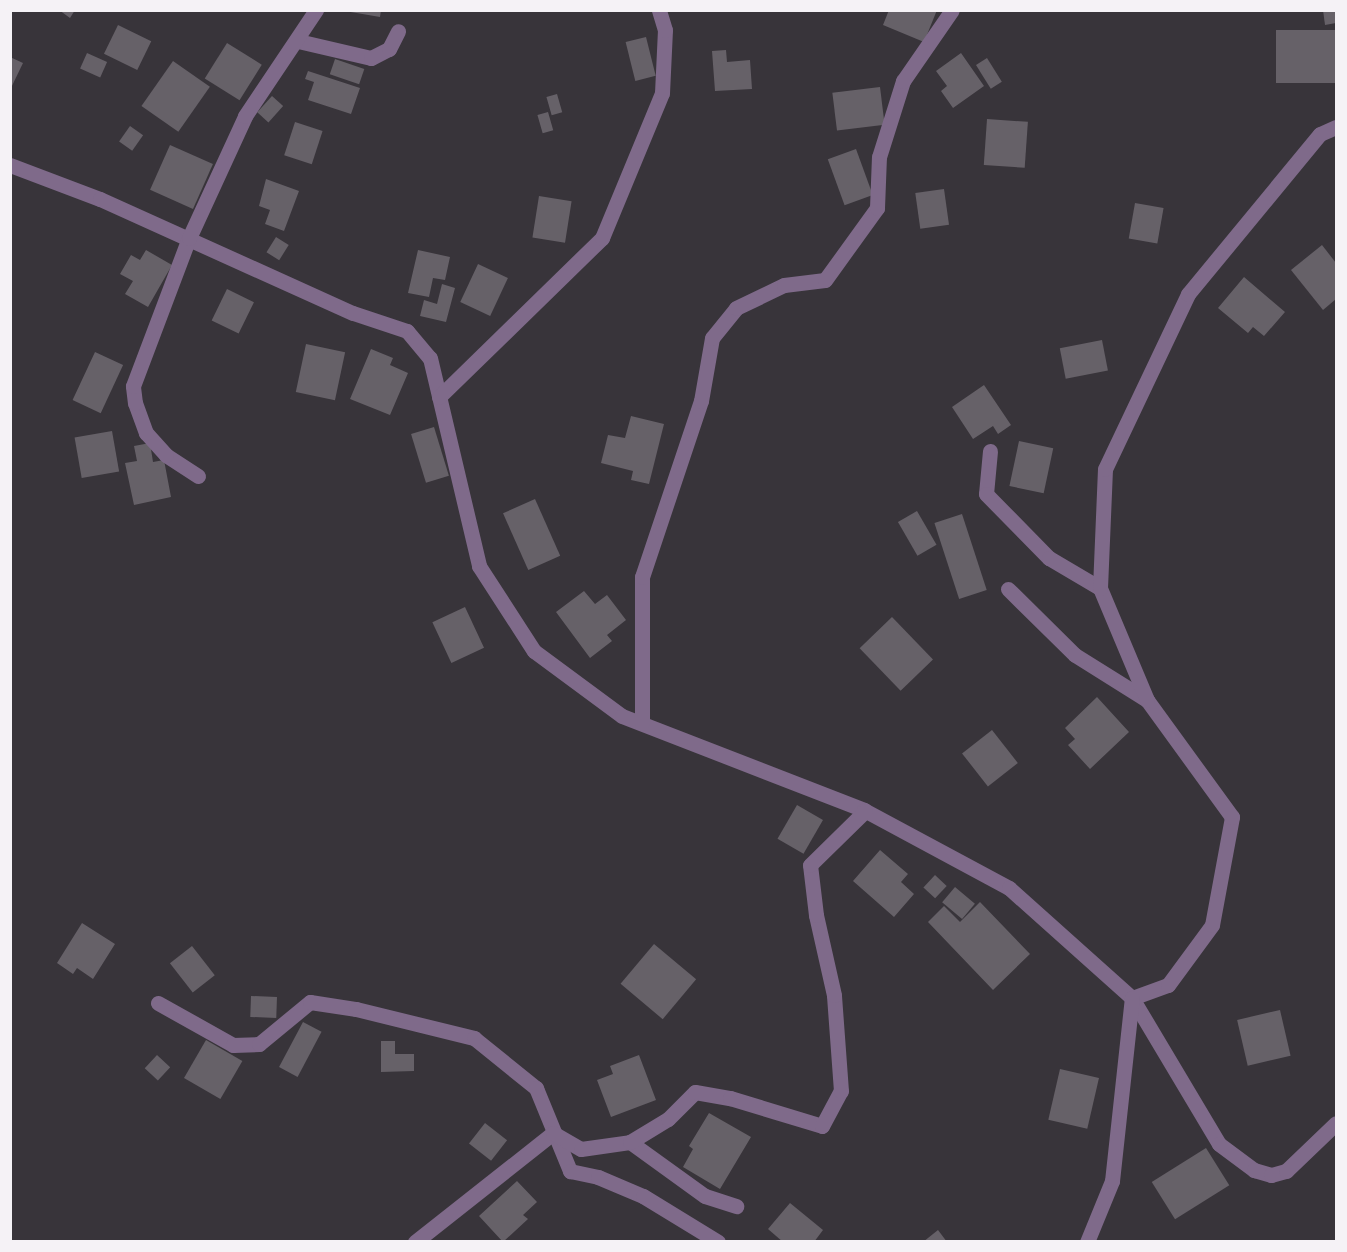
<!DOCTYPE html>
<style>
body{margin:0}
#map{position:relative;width:1347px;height:1252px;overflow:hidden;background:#38343a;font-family:"Nunito Sans",sans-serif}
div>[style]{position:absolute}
.building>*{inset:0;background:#666168;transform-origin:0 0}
.minor>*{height:15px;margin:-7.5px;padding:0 7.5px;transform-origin:7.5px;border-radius:7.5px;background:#7f6a8a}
span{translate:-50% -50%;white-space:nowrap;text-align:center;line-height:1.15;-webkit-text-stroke:4.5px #38343a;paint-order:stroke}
.frame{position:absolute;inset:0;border:12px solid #f5f2f6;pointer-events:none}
</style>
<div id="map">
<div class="building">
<div style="clip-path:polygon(59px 10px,75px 10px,70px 18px)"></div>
<div style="clip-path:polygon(339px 10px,381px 10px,380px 17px)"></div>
<div style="clip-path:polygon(889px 10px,937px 10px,924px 42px,883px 25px)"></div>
<div style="clip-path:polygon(1323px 10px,1336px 10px,1336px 23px,1325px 25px)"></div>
<div style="left:118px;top:25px;width:37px;height:32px;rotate:26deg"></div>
<div style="left:1336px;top:30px;width:53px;height:60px;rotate:90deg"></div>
<div style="left:646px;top:37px;width:40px;height:21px;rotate:76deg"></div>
<div style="left:227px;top:43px;width:41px;height:42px;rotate:32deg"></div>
<div style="clip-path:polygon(726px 50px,727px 62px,750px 60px,752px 89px,715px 91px,712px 51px)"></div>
<div style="left:87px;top:53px;width:22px;height:17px;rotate:24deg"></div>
<div style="clip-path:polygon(961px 53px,984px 86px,953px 108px,941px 91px,947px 86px,936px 71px)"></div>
<div style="clip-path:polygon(10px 57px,23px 63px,10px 90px)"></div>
<div style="left:987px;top:58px;width:28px;height:13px;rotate:58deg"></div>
<div style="left:335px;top:59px;width:31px;height:16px;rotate:19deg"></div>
<div style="left:173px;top:61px;width:45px;height:55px;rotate:35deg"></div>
<div style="clip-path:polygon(308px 71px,360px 88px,351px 114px,308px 100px,314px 82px,305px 79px)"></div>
<div style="left:880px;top:87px;width:38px;height:48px;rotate:83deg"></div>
<div style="left:557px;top:94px;width:19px;height:11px;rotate:74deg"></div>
<div style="left:272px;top:96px;width:15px;height:22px;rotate:42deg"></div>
<div style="left:548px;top:112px;width:19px;height:11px;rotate:74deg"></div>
<div style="left:987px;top:119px;width:41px;height:46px;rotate:4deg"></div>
<div style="left:295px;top:122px;width:29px;height:35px;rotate:18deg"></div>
<div style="left:130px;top:126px;width:16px;height:19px;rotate:35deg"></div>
<div style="left:170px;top:145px;width:47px;height:49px;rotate:24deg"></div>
<div style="left:856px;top:149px;width:49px;height:30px;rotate:70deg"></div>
<div style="clip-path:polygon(266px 179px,299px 191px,284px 231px,265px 224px,270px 210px,259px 206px)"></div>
<div style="left:944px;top:189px;width:36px;height:29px;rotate:82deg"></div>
<div style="left:539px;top:196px;width:33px;height:42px;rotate:9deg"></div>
<div style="left:1135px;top:203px;width:29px;height:36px;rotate:10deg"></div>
<div style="left:276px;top:237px;width:15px;height:18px;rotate:32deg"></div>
<div style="clip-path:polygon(1322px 245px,1336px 263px,1336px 299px,1323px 310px,1291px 270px)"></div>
<div style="clip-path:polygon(146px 250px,172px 265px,148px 307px,125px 294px,133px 281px,120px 274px,131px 255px,140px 260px)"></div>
<div style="clip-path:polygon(418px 250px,450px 257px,445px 280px,433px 278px,429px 297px,408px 293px)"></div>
<div style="left:478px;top:264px;width:33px;height:42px;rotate:25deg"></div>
<div style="clip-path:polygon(1244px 277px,1285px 312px,1264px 336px,1253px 327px,1248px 333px,1218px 308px)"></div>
<div style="clip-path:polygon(442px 284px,455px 288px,446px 322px,420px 316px,424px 300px,437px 304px)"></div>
<div style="left:227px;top:289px;width:30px;height:35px;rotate:26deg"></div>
<div style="left:1102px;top:340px;width:31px;height:43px;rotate:79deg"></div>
<div style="left:306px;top:344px;width:40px;height:49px;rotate:12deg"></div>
<div style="clip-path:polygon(371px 349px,393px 358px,390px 365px,408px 373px,390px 415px,350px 399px)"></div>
<div style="left:95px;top:352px;width:31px;height:53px;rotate:25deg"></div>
<div style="clip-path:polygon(984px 385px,1011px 425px,998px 434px,993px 426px,973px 439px,952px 407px)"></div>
<div style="clip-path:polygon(631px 416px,664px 424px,649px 484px,631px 480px,633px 471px,601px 463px,608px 435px,625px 438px)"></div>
<div style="left:434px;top:427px;width:51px;height:24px;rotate:73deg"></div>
<div style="left:112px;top:431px;width:41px;height:38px;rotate:80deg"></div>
<div style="left:1019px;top:441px;width:35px;height:46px;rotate:12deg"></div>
<div style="clip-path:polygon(150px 443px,153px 462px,164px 460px,171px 497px,134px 505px,125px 463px,137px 461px,134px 446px)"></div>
<div style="left:535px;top:499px;width:62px;height:35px;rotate:66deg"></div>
<div style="left:917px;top:511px;width:39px;height:22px;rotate:60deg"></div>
<div style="left:962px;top:514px;width:80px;height:29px;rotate:72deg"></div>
<div style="clip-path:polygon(584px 591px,595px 604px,607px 595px,626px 620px,607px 635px,612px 641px,590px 658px,556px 612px)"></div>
<div style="left:465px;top:607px;width:45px;height:36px;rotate:65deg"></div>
<div style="left:892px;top:617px;width:59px;height:45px;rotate:46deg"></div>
<div style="clip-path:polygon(1097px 697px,1129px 732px,1090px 769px,1068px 745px,1075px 739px,1065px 728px)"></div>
<div style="left:992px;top:730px;width:42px;height:38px;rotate:52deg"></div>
<div style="left:797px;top:805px;width:30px;height:39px;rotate:30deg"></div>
<div style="clip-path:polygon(880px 850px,908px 874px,901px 882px,914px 894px,894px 917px,853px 881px)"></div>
<div style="left:935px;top:875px;width:16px;height:17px;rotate:43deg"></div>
<div style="left:955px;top:887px;width:26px;height:20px;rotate:40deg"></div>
<div style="clip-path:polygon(980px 902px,1030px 954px,993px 990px,928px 922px,944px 906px,960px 922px)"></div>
<div style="clip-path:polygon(82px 923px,115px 944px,93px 979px,77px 968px,73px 974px,57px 963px)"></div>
<div style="left:654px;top:944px;width:55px;height:52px;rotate:40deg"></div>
<div style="left:192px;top:946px;width:37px;height:28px;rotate:52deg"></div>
<div style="left:251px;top:996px;width:26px;height:21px;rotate:2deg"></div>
<div style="left:1280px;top:1010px;width:47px;height:44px;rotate:77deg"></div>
<div style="left:303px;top:1022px;width:21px;height:51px;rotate:28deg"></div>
<div style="left:206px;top:1040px;width:42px;height:44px;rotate:30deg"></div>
<div style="clip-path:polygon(381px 1041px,395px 1041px,395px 1054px,414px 1054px,414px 1071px,381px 1072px)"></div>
<div style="left:157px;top:1055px;width:18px;height:18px;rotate:43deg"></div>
<div style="clip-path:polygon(639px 1055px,656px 1100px,611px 1117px,597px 1080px,613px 1074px,610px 1066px)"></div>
<div style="left:1060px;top:1069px;width:40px;height:52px;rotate:13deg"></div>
<div style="clip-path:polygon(709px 1113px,751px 1137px,720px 1189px,683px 1167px,693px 1149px,689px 1146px)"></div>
<div style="left:485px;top:1123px;width:28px;height:26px;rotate:38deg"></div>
<div style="left:1206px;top:1148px;width:44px;height:64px;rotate:58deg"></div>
<div style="clip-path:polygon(517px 1181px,537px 1202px,523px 1215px,528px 1219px,503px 1242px,479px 1216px)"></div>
<div style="clip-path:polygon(790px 1203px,823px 1230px,814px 1242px,783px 1242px,768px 1229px)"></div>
<div style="clip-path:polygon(938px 1230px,947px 1242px,923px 1242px)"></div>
</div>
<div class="minor">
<div style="left:298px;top:41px;width:75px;rotate:13.1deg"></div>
<div style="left:371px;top:58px;width:20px;rotate:-27deg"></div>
<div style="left:389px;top:49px;width:20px;rotate:-63deg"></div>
<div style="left:10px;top:165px;width:96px;rotate:20.7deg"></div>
<div style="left:100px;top:199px;width:277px;rotate:24.3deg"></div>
<div style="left:353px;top:313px;width:57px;rotate:18.4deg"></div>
<div style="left:407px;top:331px;width:35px;rotate:50deg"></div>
<div style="left:430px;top:358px;width:214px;rotate:76.7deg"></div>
<div style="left:479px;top:566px;width:101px;rotate:57.1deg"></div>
<div style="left:534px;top:651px;width:109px;rotate:36.5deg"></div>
<div style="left:622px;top:716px;width:260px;rotate:21.2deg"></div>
<div style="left:864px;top:810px;width:165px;rotate:28.3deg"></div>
<div style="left:1009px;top:888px;width:165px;rotate:41.8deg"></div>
<div style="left:1132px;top:998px;width:170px;rotate:59.2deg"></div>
<div style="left:1219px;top:1144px;width:44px;rotate:36.6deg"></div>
<div style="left:1254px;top:1170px;width:18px;rotate:16deg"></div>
<div style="left:1271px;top:1175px;width:16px;rotate:-15deg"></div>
<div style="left:1286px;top:1171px;width:69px;rotate:-43.8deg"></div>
<div style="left:439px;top:397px;width:228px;rotate:-44.3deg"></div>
<div style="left:602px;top:238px;width:157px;rotate:-67.5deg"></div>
<div style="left:662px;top:93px;width:63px;rotate:-87.3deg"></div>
<div style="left:665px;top:30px;width:21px;rotate:-107deg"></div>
<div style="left:990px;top:451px;width:43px;rotate:95.3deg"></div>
<div style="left:986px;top:494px;width:90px;rotate:45.5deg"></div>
<div style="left:1049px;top:558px;width:59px;rotate:30.5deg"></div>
<div style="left:198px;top:476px;width:38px;rotate:-147deg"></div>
<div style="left:166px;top:455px;width:30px;rotate:-132deg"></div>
<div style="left:146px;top:433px;width:32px;rotate:-110deg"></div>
<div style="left:135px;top:403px;width:17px;rotate:-97deg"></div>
<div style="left:133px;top:386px;width:158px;rotate:-69.3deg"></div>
<div style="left:189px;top:238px;width:134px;rotate:-65.3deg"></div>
<div style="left:245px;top:116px;width:128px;rotate:-56.2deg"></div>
<div style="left:1008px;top:589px;width:94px;rotate:44.6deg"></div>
<div style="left:1075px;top:655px;width:85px;rotate:32deg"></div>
<div style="left:642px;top:723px;width:146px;rotate:-90deg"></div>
<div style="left:642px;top:577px;width:186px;rotate:-71.5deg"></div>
<div style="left:701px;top:401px;width:64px;rotate:-80.1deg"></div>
<div style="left:712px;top:338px;width:38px;rotate:-51deg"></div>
<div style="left:736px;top:308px;width:53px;rotate:-25.6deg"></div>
<div style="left:784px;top:285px;width:41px;rotate:-7deg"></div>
<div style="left:825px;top:280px;width:89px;rotate:-54.2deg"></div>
<div style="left:877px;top:208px;width:51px;rotate:-87.8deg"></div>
<div style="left:879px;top:157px;width:80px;rotate:-72.5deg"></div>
<div style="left:903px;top:81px;width:86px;rotate:-55.4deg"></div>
<div style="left:1132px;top:998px;width:38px;rotate:-20deg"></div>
<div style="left:1168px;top:985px;width:74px;rotate:-53.7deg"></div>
<div style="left:1212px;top:925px;width:110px;rotate:-79.5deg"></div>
<div style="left:1232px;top:817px;width:145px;rotate:-126deg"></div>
<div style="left:1147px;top:700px;width:121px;rotate:-112.8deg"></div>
<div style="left:1100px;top:588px;width:119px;rotate:-87.6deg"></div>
<div style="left:1105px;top:469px;width:194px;rotate:-64.6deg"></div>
<div style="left:1188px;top:294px;width:207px;rotate:-50.5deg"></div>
<div style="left:1320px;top:134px;width:17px;rotate:-24deg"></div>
<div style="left:158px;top:1003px;width:86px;rotate:29.2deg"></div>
<div style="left:233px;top:1045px;width:26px;rotate:-2deg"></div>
<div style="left:259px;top:1044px;width:66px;rotate:-39.5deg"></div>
<div style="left:310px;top:1002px;width:47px;rotate:8.7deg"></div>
<div style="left:356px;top:1009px;width:122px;rotate:13.8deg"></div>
<div style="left:474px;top:1038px;width:80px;rotate:38.9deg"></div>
<div style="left:536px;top:1088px;width:90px;rotate:67.7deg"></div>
<div style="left:570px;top:1171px;width:29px;rotate:12deg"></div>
<div style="left:598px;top:1177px;width:49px;rotate:22.9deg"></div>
<div style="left:643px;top:1196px;width:88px;rotate:31.5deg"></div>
<div style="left:630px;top:1142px;width:92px;rotate:35.8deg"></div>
<div style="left:705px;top:1196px;width:33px;rotate:18deg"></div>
<div style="left:415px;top:1242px;width:176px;rotate:-38.3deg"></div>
<div style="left:553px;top:1133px;width:32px;rotate:30deg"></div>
<div style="left:581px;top:1149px;width:49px;rotate:-8.1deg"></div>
<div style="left:630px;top:1142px;width:44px;rotate:-31.2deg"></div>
<div style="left:668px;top:1119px;width:38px;rotate:-45deg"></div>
<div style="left:695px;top:1092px;width:36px;rotate:10deg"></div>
<div style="left:730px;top:1098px;width:96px;rotate:16.9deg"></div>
<div style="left:822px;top:1126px;width:40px;rotate:-62deg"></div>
<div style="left:841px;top:1091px;width:96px;rotate:-94.2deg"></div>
<div style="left:834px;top:995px;width:82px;rotate:-102.7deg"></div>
<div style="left:816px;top:915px;width:50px;rotate:-96.8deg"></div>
<div style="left:810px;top:865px;width:77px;rotate:-44.5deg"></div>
<div style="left:1087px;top:1242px;width:66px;rotate:-67.7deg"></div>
<div style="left:1112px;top:1181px;width:184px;rotate:-83.8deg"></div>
</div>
<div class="frame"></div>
</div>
